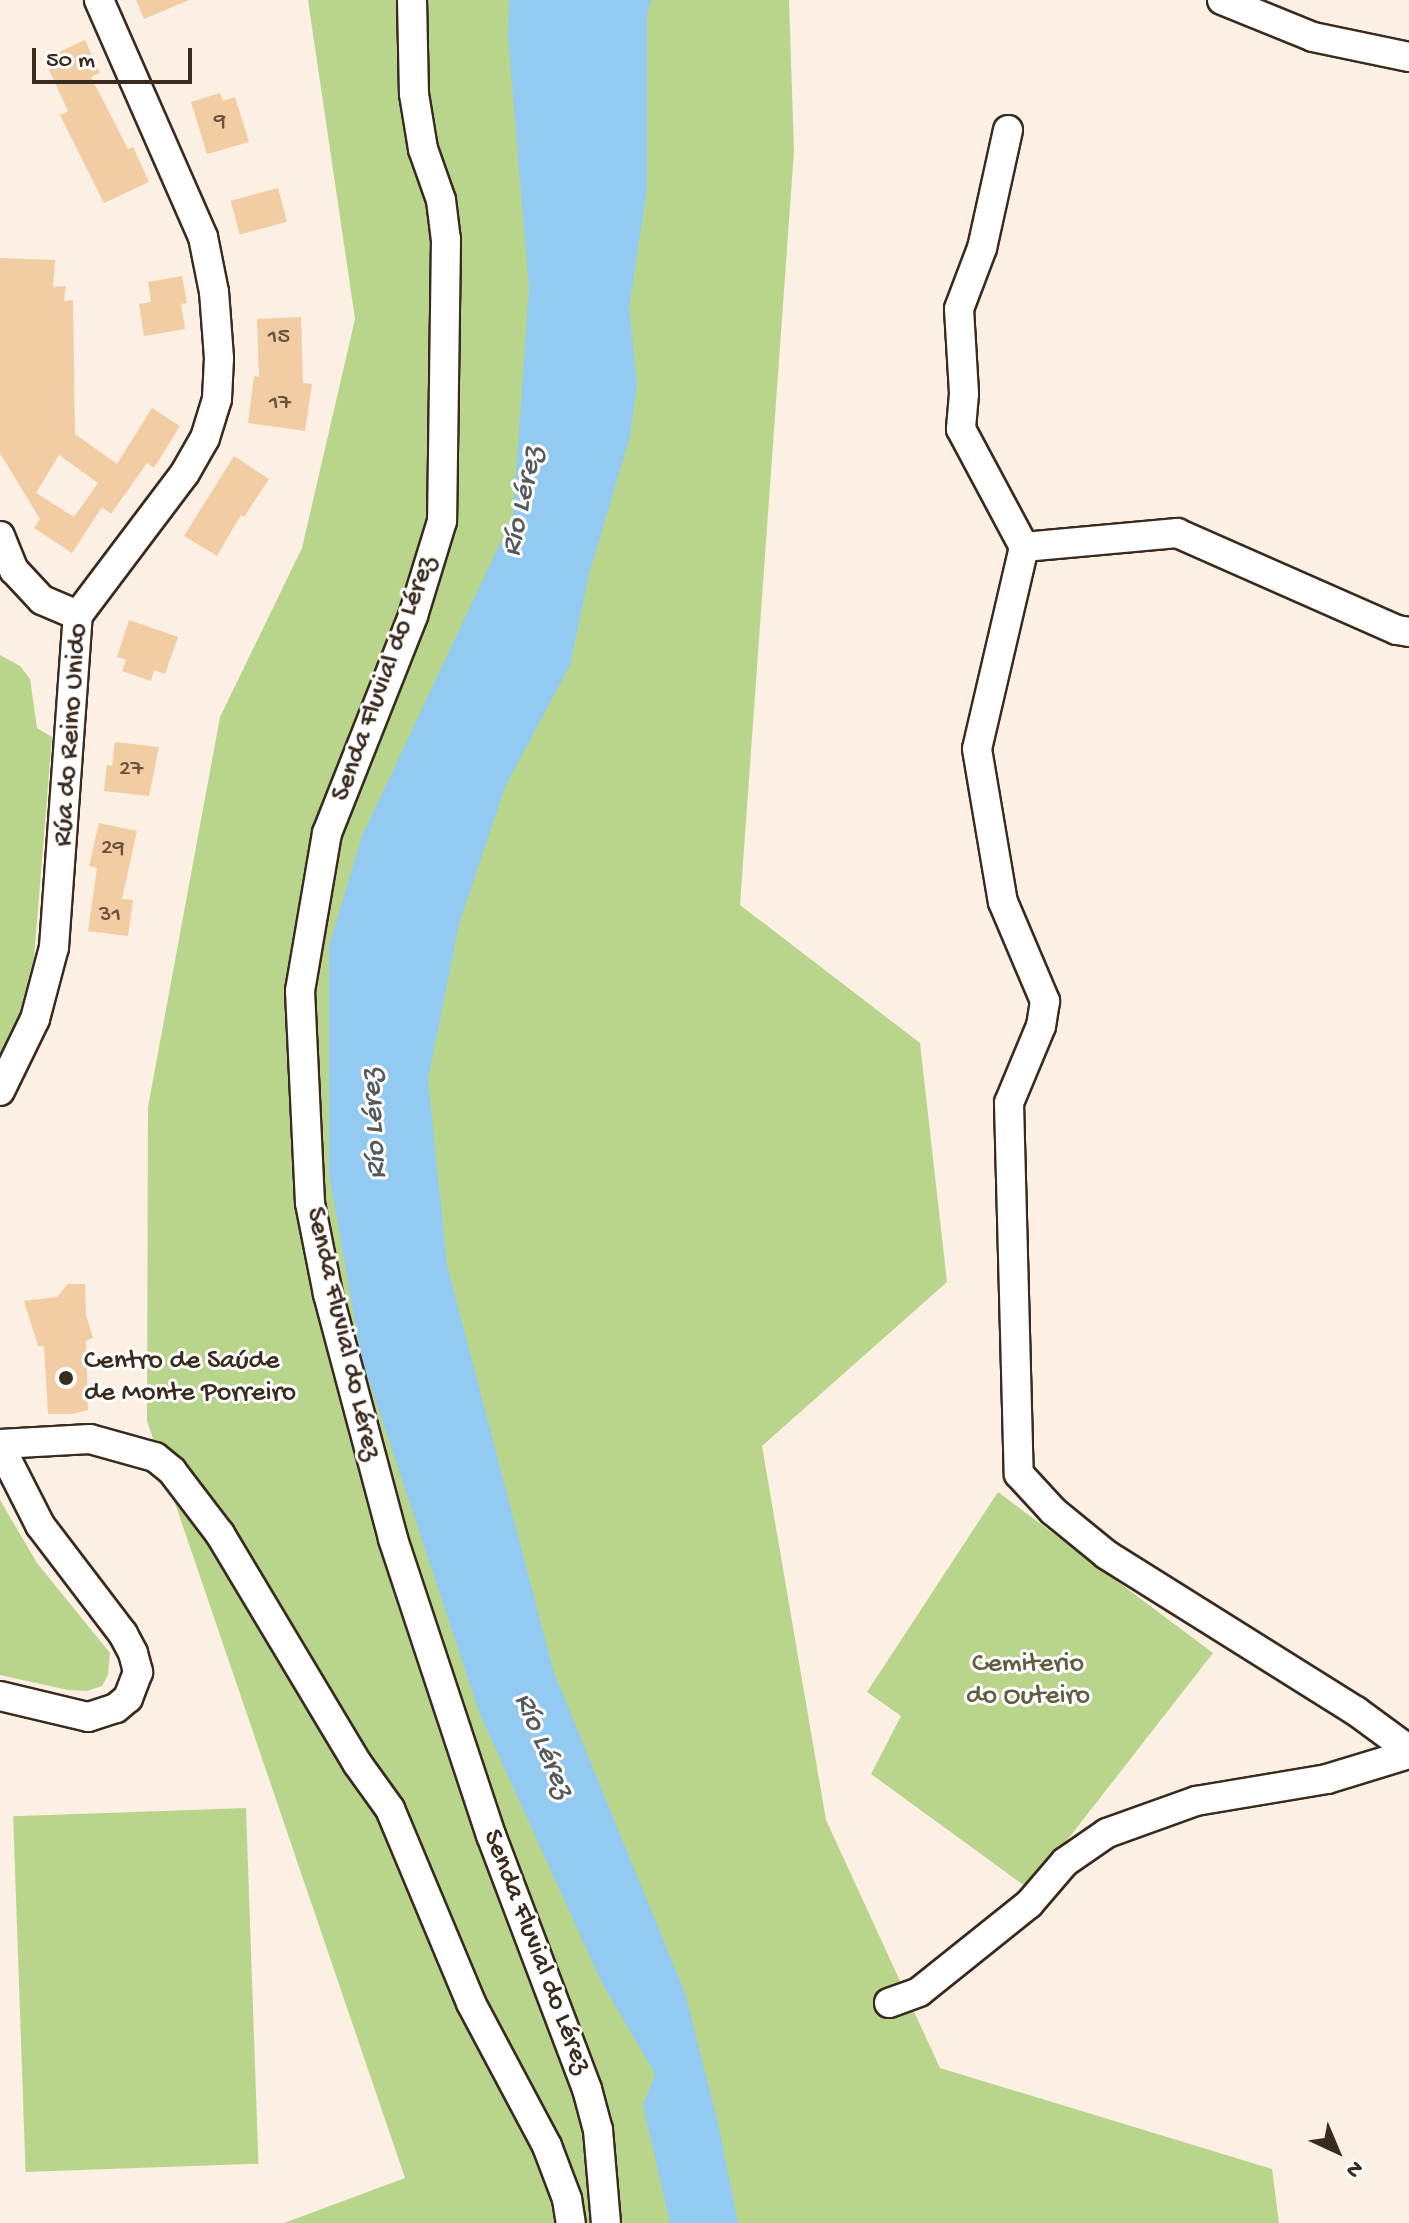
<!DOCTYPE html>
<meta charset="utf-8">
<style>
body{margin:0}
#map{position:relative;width:1409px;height:2223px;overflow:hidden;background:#fbf0e3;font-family:"Gochi Hand",sans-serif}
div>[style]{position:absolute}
.green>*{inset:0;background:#b9d58c;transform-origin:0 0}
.water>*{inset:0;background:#93caf1}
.building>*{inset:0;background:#f2cca2;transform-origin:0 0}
.roads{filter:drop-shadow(2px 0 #3b2a1e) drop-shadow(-2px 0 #3b2a1e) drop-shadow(0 2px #3b2a1e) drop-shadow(0 -2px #3b2a1e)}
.minor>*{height:28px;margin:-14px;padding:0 14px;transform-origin:14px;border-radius:14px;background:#fff}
.dots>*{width:22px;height:22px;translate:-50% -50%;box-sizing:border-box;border:4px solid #fff;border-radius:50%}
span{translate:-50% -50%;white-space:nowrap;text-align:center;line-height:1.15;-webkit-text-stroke:6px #fff;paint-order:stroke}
.number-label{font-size:24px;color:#69523f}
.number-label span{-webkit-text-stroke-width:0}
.street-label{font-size:28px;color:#3b2a1e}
.poi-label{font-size:28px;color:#3b2a1e}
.left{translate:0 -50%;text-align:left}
.park-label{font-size:28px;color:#615d3f}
.water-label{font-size:30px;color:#555a5d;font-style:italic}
.north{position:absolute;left:1297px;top:2111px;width:80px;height:80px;-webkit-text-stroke:6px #fff;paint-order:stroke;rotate:136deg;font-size:22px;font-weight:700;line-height:32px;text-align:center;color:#3b2a1e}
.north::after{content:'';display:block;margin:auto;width:28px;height:36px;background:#3b2a1e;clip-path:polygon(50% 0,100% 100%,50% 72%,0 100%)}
.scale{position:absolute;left:32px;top:48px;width:160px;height:36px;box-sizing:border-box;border:4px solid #3b2a1e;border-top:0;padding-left:10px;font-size:24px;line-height:28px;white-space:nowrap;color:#3b2a1e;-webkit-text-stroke:6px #fff;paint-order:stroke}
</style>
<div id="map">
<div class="green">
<div style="clip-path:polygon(308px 0,789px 0,794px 151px,740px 905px,920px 1043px,947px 1282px,762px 1446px,826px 1820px,940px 2068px,1272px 2169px,1279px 2223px,284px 2223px,405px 2178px,147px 1421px,148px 1107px,220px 717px,302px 548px,355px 319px)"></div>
<div style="clip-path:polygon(0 655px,20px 666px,30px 679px,37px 728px,52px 737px,34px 958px,17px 1022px,0 1053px)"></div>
<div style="clip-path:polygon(998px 1492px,1213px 1653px,1029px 1889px,871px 1774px,901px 1716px,867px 1692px)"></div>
<div style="clip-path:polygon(0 1500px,37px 1563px,110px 1653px,108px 1675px,102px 1686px,87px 1691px,68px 1690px,0 1675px)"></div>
<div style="left:246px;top:1808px;width:356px;height:233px;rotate:88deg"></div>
</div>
<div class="water">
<div style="clip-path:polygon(509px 0,651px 0,647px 16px,647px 189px,629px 308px,637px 384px,630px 436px,589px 574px,570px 665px,505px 787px,459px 924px,428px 1080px,447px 1265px,554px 1673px,685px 1993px,718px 2123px,738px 2223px,670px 2223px,643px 2105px,655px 2074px,601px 1981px,479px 1712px,361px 1356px,329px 1174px,329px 946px,362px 836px,513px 516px,529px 288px,508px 37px)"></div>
</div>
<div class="building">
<div style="clip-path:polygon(136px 0,189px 0,144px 19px)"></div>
<div style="clip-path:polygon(85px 40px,100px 73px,91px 77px,128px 149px,133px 147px,149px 182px,104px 203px,60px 115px,68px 111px,44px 59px)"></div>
<div style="clip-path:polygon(220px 93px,223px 101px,235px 97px,249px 142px,207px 154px,191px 102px)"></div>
<div style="left:278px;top:188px;width:35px;height:49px;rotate:75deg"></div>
<div style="clip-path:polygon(evenodd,0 258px,55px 260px,53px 287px,66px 286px,64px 301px,73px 300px,75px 434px,117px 464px,152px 408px,180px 426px,154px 468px,147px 463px,111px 514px,102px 507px,72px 553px,34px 528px,40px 519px,0 453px,0 258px,59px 455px,98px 483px,74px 517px,36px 493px,59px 455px)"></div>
<div style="clip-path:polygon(182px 276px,187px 303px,181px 304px,185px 329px,144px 336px,139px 304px,151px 302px,148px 282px)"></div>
<div style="clip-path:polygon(301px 317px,303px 383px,312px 384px,305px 431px,248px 423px,254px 376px,259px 377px,257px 319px)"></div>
<div style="clip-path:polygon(234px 456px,269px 479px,244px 517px,241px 515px,217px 556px,184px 536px)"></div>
<div style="clip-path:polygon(129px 620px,178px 637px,165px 674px,154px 670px,151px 681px,122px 671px,126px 660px,117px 657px)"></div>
<div style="clip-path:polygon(115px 742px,159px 747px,149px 796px,104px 791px,107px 765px,112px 766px)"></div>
<div style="clip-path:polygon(99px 823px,137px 831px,122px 899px,133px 900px,128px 936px,88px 931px,97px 868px,89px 866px)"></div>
<div style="clip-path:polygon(68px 1284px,85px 1284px,86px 1315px,93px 1338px,86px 1341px,88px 1410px,72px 1414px,48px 1414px,44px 1346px,38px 1346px,24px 1301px,57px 1297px)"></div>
</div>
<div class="roads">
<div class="minor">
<div style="left:412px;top:0;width:94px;rotate:88.8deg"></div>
<div style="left:414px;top:94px;width:56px;rotate:80.7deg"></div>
<div style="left:423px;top:149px;width:54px;rotate:70.6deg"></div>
<div style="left:441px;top:200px;width:39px;rotate:83deg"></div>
<div style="left:446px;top:239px;width:282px;rotate:90.8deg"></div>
<div style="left:442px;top:521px;width:99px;rotate:107deg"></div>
<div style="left:413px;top:616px;width:233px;rotate:111.6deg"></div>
<div style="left:327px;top:833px;width:160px;rotate:99.7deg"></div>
<div style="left:300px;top:991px;width:212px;rotate:87.3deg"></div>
<div style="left:310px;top:1203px;width:93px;rotate:78.8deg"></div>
<div style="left:328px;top:1294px;width:253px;rotate:75.1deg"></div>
<div style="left:393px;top:1539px;width:312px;rotate:71.7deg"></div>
<div style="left:491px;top:1835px;width:272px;rotate:69.3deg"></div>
<div style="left:587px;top:2089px;width:42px;rotate:75deg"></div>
<div style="left:598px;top:2130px;width:93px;rotate:85.1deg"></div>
<div style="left:1222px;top:0;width:98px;rotate:22.1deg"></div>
<div style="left:1313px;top:37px;width:98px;rotate:11.8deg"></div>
<div style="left:1008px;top:130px;width:121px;rotate:102.4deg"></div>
<div style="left:982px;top:248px;width:65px;rotate:110.7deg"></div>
<div style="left:959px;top:309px;width:85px;rotate:86.6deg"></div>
<div style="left:964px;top:394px;width:35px;rotate:95deg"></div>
<div style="left:961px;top:429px;width:134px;rotate:61.9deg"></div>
<div style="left:1024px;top:547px;width:207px;rotate:103.1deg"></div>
<div style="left:977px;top:749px;width:155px;rotate:80.4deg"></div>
<div style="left:1003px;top:902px;width:108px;rotate:67deg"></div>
<div style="left:1045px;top:1001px;width:25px;rotate:99deg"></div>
<div style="left:1041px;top:1026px;width:83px;rotate:112.6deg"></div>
<div style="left:1009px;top:1103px;width:371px;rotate:88.5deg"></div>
<div style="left:1019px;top:1474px;width:50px;rotate:47.4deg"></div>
<div style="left:1053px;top:1511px;width:70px;rotate:39.2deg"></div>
<div style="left:1107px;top:1555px;width:294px;rotate:32.1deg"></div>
<div style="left:1356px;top:1711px;width:66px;rotate:36.3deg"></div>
<div style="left:0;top:536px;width:37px;rotate:68deg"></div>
<div style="left:14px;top:570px;width:41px;rotate:47deg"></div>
<div style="left:42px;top:600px;width:39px;rotate:23deg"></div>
<div style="left:1024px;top:547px;width:154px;rotate:-5.2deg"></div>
<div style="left:1177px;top:533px;width:240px;rotate:23.8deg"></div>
<div style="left:1397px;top:630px;width:12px;rotate:9deg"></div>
<div style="left:0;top:1091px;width:80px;rotate:-64.1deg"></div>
<div style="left:35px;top:1019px;width:74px;rotate:-75.2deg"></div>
<div style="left:54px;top:947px;width:333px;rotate:-85.9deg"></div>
<div style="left:78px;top:615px;width:178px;rotate:-53deg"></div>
<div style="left:185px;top:473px;width:40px;rotate:-60.3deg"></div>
<div style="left:205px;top:438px;width:41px;rotate:-72.9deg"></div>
<div style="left:217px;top:399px;width:41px;rotate:-87.2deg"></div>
<div style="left:219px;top:358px;width:66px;rotate:-94.3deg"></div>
<div style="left:214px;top:292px;width:56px;rotate:-101.3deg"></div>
<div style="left:203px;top:237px;width:259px;rotate:-113.7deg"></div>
<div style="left:0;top:1444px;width:90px;rotate:-3.2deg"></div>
<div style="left:90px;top:1439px;width:67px;rotate:15.5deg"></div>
<div style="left:155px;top:1457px;width:22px;rotate:39deg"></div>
<div style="left:172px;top:1471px;width:79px;rotate:52.7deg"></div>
<div style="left:220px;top:1534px;width:267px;rotate:59.1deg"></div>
<div style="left:357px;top:1763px;width:57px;rotate:54.3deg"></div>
<div style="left:390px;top:1809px;width:210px;rotate:67.3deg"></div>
<div style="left:471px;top:2003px;width:162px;rotate:62deg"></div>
<div style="left:547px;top:2146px;width:57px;rotate:69.3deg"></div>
<div style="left:567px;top:2199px;width:24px;rotate:81deg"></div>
<div style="left:0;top:1446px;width:89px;rotate:63.1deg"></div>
<div style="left:40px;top:1525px;width:137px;rotate:52.7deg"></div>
<div style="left:123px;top:1634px;width:21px;rotate:62deg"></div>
<div style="left:133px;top:1653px;width:20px;rotate:75deg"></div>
<div style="left:138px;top:1672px;width:28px;rotate:111deg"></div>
<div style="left:128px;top:1698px;width:16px;rotate:140deg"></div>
<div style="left:116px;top:1708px;width:29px;rotate:162deg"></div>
<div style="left:88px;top:1717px;width:90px;rotate:-166.6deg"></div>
<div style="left:889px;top:2003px;width:32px;rotate:-20deg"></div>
<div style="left:919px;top:1992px;width:141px;rotate:-38.7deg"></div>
<div style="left:1029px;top:1904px;width:55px;rotate:-49.4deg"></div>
<div style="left:1065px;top:1862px;width:51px;rotate:-34.6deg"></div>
<div style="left:1107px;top:1833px;width:95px;rotate:-19.8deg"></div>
<div style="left:1196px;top:1801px;width:133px;rotate:-9.5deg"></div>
<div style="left:1327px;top:1779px;width:86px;rotate:-17deg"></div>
</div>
</div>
<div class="dots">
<div style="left:66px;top:1378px;background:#3b2a1e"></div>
</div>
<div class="number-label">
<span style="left:220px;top:122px">9</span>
<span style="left:279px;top:338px">15</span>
<span style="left:280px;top:404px">17</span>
<span style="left:131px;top:770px">27</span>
<span style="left:113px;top:849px">29</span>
<span style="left:110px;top:916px">31</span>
</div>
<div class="street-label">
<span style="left:385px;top:679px;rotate:-70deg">Senda Fluvial do Lérez</span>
<span style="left:72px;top:735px;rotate:-86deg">Rúa do Reino Unido</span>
<span style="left:342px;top:1334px;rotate:77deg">Senda Fluvial do Lérez</span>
<span style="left:536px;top:1952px;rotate:69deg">Senda Fluvial do Lérez</span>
</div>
<div class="poi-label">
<span class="left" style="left:84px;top:1378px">Centro de Saúde<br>de Monte Porreiro</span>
</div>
<div class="park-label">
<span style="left:1028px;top:1681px">Cemiterio<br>do Outeiro</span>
</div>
<div class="water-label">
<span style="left:524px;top:502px;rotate:-78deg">Río Lérez</span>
<span style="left:376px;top:1124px;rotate:-93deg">Río Lérez</span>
<span style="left:542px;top:1746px;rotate:67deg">Río Lérez</span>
</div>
<div class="north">N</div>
<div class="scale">50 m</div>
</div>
